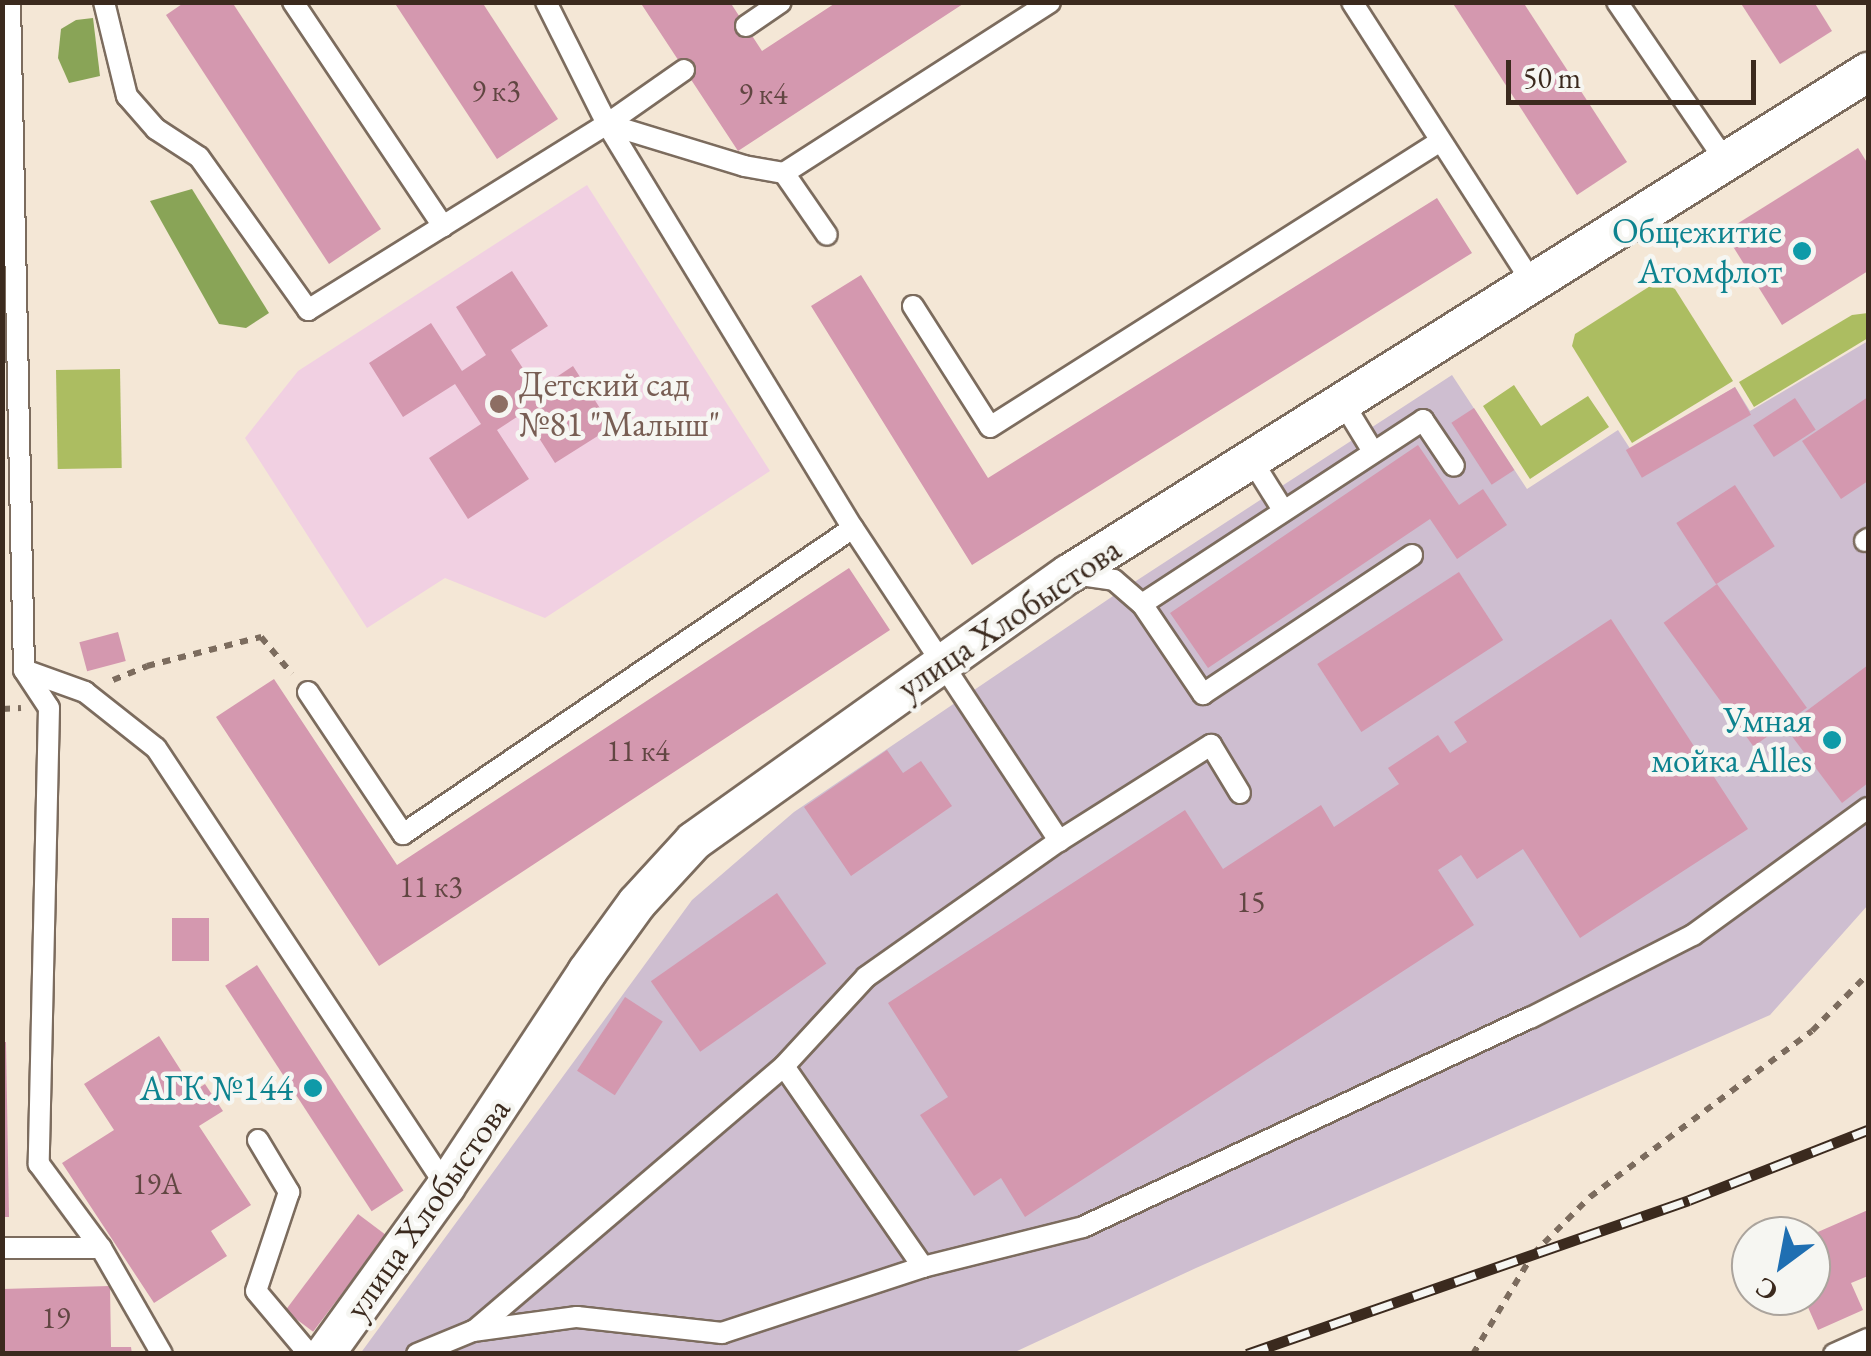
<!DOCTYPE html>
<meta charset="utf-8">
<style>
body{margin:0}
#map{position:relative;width:1871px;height:1356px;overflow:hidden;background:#f4e7d6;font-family:"EB Garamond",serif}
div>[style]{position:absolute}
.built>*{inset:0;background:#f1d0e2}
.industrial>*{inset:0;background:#cebed0}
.green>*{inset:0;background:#acbd61;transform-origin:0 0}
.forest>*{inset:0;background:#89a457}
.building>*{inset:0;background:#d498af;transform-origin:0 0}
.path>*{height:6px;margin-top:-3px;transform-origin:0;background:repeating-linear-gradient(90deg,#7c6c5e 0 8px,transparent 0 16px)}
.roads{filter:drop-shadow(2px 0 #7c6c5e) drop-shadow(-2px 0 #7c6c5e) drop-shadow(0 2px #7c6c5e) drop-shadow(0 -2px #7c6c5e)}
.service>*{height:20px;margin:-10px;padding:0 10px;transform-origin:10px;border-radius:10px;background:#fff}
.minor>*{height:38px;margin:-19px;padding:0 19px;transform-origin:19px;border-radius:19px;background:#fff}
.rail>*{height:11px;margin-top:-5.5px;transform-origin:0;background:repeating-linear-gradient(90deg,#f6f6f2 0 22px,#3b2a1e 0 44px);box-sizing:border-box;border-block:2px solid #3b2a1e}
.dots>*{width:28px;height:28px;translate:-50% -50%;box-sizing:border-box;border:5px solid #f6f6f2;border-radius:50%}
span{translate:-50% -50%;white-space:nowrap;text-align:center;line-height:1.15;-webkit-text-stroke:9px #f6f6f2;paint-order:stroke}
.number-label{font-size:30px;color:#614642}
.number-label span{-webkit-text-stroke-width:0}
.culture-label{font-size:35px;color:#0d838f}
.right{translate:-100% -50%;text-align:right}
.education-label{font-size:35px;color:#785e54}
.left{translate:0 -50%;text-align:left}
.street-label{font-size:35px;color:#3b2a1e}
.frame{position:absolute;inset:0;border:5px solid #3b2a1e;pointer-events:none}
.north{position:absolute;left:1731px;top:1216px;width:100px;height:100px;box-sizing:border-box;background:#f6f6f2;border:2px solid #aba49d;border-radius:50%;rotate:212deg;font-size:28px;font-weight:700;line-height:40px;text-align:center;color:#3b2a1e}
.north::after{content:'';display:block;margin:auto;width:35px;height:45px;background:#1f6fb2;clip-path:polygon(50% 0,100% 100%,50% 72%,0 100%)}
.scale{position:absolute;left:1506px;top:60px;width:250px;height:45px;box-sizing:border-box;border:5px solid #3b2a1e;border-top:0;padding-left:12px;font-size:30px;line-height:35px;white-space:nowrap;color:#3b2a1e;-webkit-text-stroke:8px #f6f6f2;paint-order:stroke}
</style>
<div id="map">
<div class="built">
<div style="clip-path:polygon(587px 185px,770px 471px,545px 618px,445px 578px,367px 628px,245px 438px,298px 371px)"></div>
</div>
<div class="industrial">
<div style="clip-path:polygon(1868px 341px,1868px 905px,1770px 1015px,1196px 1268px,1013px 1353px,360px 1354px,692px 900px,794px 812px,1116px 594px,1452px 375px,1527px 489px,1618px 430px,1631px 450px,1735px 387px,1750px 411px)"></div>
</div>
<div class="green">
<div style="clip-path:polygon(1658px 281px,1675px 289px,1733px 381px,1632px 443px,1572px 346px,1575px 334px)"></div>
<div style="clip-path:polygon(1868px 313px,1868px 338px,1754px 407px,1739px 382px,1852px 315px)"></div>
<div style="left:120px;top:369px;width:99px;height:64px;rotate:89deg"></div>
<div style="clip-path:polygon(1514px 385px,1541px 426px,1588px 396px,1609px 427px,1530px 479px,1483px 406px)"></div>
</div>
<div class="forest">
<div style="clip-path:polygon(93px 18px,100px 76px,69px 83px,58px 58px,61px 29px,76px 20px)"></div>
<div style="clip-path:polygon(192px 189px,269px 313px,246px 328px,219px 324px,150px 201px)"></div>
</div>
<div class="building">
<div style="clip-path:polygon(185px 2px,232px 2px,381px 229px,329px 264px,166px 15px)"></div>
<div style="clip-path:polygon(394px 2px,482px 2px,558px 119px,497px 159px)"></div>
<div style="clip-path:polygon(640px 2px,730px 2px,762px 51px,837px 2px,966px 2px,738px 151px)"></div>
<div style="clip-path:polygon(1452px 2px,1523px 2px,1627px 162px,1577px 195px)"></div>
<div style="clip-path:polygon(1740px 2px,1814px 2px,1832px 31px,1780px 64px)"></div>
<div style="clip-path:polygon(1858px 148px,1868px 164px,1868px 271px,1782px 325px,1724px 232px)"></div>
<div style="clip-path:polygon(1437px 198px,1472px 253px,972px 565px,811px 306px,861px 275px,988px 478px)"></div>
<div style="clip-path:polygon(512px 271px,548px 326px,511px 350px,537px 390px,573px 366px,612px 427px,555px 463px,523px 413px,497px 430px,529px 479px,468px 519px,429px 458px,481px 424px,455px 384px,403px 417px,369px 363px,431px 323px,462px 371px,486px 355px,456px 307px)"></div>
<div style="left:1735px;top:387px;width:32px;height:126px;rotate:60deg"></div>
<div style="clip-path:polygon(1868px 397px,1868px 481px,1841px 499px,1802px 441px)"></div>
<div style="left:1795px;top:398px;width:38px;height:50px;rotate:57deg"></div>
<div style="left:1474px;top:408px;width:74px;height:27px;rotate:57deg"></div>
<div style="clip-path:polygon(1418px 445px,1459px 505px,1483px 489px,1507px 525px,1457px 559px,1430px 519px,1208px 668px,1170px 613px)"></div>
<div style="left:1735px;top:485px;width:73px;height:70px;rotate:57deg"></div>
<div style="clip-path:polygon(849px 568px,890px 630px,379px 966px,216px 717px,274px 679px,397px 865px)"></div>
<div style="left:1459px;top:572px;width:81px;height:169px;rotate:57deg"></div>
<div style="left:1717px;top:584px;width:153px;height:66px;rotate:54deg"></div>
<div style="clip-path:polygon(1611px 619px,1748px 829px,1580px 938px,1523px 849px,1477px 879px,1461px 855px,1438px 870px,1474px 925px,1025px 1217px,1001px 1178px,974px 1196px,920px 1115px,948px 1097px,888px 1003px,1185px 810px,1223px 869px,1321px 805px,1334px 827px,1399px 784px,1388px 768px,1438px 735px,1450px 753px,1467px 742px,1454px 722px)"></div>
<div style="left:118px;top:632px;width:30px;height:40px;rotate:75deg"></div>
<div style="clip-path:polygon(1868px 665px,1868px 783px,1842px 803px,1785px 727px)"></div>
<div style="clip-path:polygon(887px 750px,903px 773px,921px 761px,952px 806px,851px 876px,804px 807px)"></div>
<div style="left:777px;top:893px;width:86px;height:154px;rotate:55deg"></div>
<div style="left:172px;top:918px;width:37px;height:43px"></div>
<div style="left:257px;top:965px;width:269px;height:38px;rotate:57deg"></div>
<div style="left:625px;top:997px;width:45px;height:88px;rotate:33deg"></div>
<div style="clip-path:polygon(159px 1036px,194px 1091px,205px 1084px,223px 1111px,199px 1126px,251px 1205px,211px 1231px,227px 1256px,154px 1303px,62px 1163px,114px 1130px,84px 1084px)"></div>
<div style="clip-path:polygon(2px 1042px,6px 1042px,9px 1217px,2px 1217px)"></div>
<div style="clip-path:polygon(1868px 1210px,1868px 1276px,1851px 1283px,1863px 1310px,1818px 1330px,1803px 1296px,1811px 1296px,1811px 1235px)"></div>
<div style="left:358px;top:1214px;width:35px;height:121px;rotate:37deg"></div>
<div style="clip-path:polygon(110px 1286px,111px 1347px,131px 1347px,132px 1354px,2px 1354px,2px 1289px)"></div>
</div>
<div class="path">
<div style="left:113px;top:680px;width:37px;rotate:-22deg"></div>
<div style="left:147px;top:666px;width:118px;rotate:-14.3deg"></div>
<div style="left:261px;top:637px;width:48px;rotate:50deg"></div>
<div style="left:2px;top:709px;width:19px;rotate:-3deg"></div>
<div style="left:1473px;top:1354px;width:117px;rotate:-59deg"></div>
<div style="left:1533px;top:1254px;width:81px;rotate:-45deg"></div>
<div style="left:1590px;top:1197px;width:277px;rotate:-36.8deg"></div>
<div style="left:1812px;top:1031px;width:80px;rotate:-45.5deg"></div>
</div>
<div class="roads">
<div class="service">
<div style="left:10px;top:2px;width:668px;rotate:88.8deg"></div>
<div style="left:24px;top:670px;width:45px;rotate:56.7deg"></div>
<div style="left:49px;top:708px;width:456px;rotate:91.3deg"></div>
<div style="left:39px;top:1164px;width:104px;rotate:53.6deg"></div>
<div style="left:101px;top:1248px;width:122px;rotate:60.1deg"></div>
<div style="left:104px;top:2px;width:97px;rotate:76.3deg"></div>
<div style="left:127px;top:96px;width:44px;rotate:48.7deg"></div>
<div style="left:156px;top:129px;width:51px;rotate:33.1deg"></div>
<div style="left:199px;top:157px;width:188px;rotate:54.5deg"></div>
<div style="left:308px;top:310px;width:159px;rotate:-31.9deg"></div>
<div style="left:293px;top:2px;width:270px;rotate:56.2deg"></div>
<div style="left:443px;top:226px;width:193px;rotate:-31.9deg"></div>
<div style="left:607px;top:124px;width:473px;rotate:58.7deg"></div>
<div style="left:853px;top:528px;width:375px;rotate:56.6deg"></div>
<div style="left:546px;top:2px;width:136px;rotate:63.4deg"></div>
<div style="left:607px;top:124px;width:143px;rotate:17deg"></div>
<div style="left:744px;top:166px;width:41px;rotate:9.9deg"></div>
<div style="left:784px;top:173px;width:316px;rotate:-32.7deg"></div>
<div style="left:1352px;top:2px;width:331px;rotate:57.3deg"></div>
<div style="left:1617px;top:2px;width:190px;rotate:55.7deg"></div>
<div style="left:746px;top:26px;width:42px;rotate:-34.4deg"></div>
<div style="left:607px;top:124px;width:94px;rotate:-35deg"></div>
<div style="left:784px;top:173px;width:75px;rotate:55.3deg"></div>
<div style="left:913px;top:306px;width:143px;rotate:57.5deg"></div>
<div style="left:990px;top:427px;width:532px;rotate:-32.41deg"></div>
<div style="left:1342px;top:401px;width:57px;rotate:58.5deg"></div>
<div style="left:1251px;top:459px;width:60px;rotate:57.9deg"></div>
<div style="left:1865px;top:541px;width:4px;rotate:-34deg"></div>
<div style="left:1074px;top:574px;width:40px;rotate:8.5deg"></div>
<div style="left:1114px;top:580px;width:37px;rotate:41deg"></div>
<div style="left:1142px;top:604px;width:109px;rotate:55.9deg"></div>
<div style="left:1203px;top:694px;width:251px;rotate:-33.6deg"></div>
<div style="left:1142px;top:604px;width:336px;rotate:-33.2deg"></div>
<div style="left:1423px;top:420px;width:55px;rotate:56deg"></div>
<div style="left:24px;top:670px;width:65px;rotate:19.8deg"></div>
<div style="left:85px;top:692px;width:90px;rotate:38.3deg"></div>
<div style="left:156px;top:748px;width:525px;rotate:56.49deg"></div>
<div style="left:308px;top:692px;width:171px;rotate:56.2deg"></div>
<div style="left:403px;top:834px;width:544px;rotate:-34.22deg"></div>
<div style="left:258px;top:1140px;width:61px;rotate:59.2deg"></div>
<div style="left:289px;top:1192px;width:104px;rotate:108.4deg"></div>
<div style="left:256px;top:1291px;width:82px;rotate:49.9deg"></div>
<div style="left:2px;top:1248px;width:99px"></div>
<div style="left:923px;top:1267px;width:244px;rotate:-124.7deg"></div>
<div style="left:784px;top:1066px;width:121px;rotate:-47.3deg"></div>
<div style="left:866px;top:977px;width:236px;rotate:-35.2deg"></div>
<div style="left:1059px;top:841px;width:180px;rotate:-32.3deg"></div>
<div style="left:1211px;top:745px;width:56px;rotate:58.9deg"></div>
<div style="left:475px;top:1330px;width:406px;rotate:-40.5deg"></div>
<div style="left:417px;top:1354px;width:61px;rotate:-22.3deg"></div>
<div style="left:473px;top:1331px;width:105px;rotate:-7.7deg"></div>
<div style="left:577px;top:1317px;width:146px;rotate:6.3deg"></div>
<div style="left:722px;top:1333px;width:212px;rotate:-18.2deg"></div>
<div style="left:923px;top:1267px;width:165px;rotate:-14deg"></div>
<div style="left:1083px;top:1227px;width:493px;rotate:-25.1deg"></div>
<div style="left:1530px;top:1018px;width:183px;rotate:-27deg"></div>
<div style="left:1693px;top:935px;width:216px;rotate:-36deg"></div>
<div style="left:1834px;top:1354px;width:37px;rotate:-24deg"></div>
</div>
<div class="minor">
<div style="left:325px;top:1354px;width:207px;rotate:-54.2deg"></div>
<div style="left:446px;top:1186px;width:256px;rotate:-56.6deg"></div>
<div style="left:587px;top:972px;width:85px;rotate:-54.1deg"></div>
<div style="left:637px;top:903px;width:84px;rotate:-47.4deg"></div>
<div style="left:694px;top:841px;width:460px;rotate:-35.5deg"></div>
<div style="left:1069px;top:574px;width:944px;rotate:-32.14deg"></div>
</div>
</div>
<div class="rail">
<div style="left:1247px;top:1354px;width:468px;rotate:-19.2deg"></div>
<div style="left:1689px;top:1200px;width:192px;rotate:-21.4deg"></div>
</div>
<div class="dots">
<div style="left:1802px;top:251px;background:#0f9aa8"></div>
<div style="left:499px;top:404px;background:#8d6e63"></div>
<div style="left:1832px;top:740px;background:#0f9aa8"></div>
<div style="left:313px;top:1088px;background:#0f9aa8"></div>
</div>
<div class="number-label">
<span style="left:496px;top:91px">9 к3</span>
<span style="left:763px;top:94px">9 к4</span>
<span style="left:638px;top:751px">11 к4</span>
<span style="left:431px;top:887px">11 к3</span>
<span style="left:1251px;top:902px">15</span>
<span style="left:157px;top:1184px">19А</span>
<span style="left:56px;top:1318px">19</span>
</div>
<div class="culture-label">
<span class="right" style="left:1782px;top:251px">Общежитие<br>Атомфлот</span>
<span class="right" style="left:1812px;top:740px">Умная<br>мойка Alles</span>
<span class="right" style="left:293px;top:1088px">АГК №144</span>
</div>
<div class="education-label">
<span class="left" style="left:519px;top:404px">Детский сад<br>№81 "Малыш"</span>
</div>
<div class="street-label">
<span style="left:1009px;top:618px;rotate:-34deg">улица Хлобыстова</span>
<span style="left:427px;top:1208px;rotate:-55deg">улица Хлобыстова</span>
</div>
<div class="frame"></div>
<div class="north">С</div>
<div class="scale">50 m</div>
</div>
